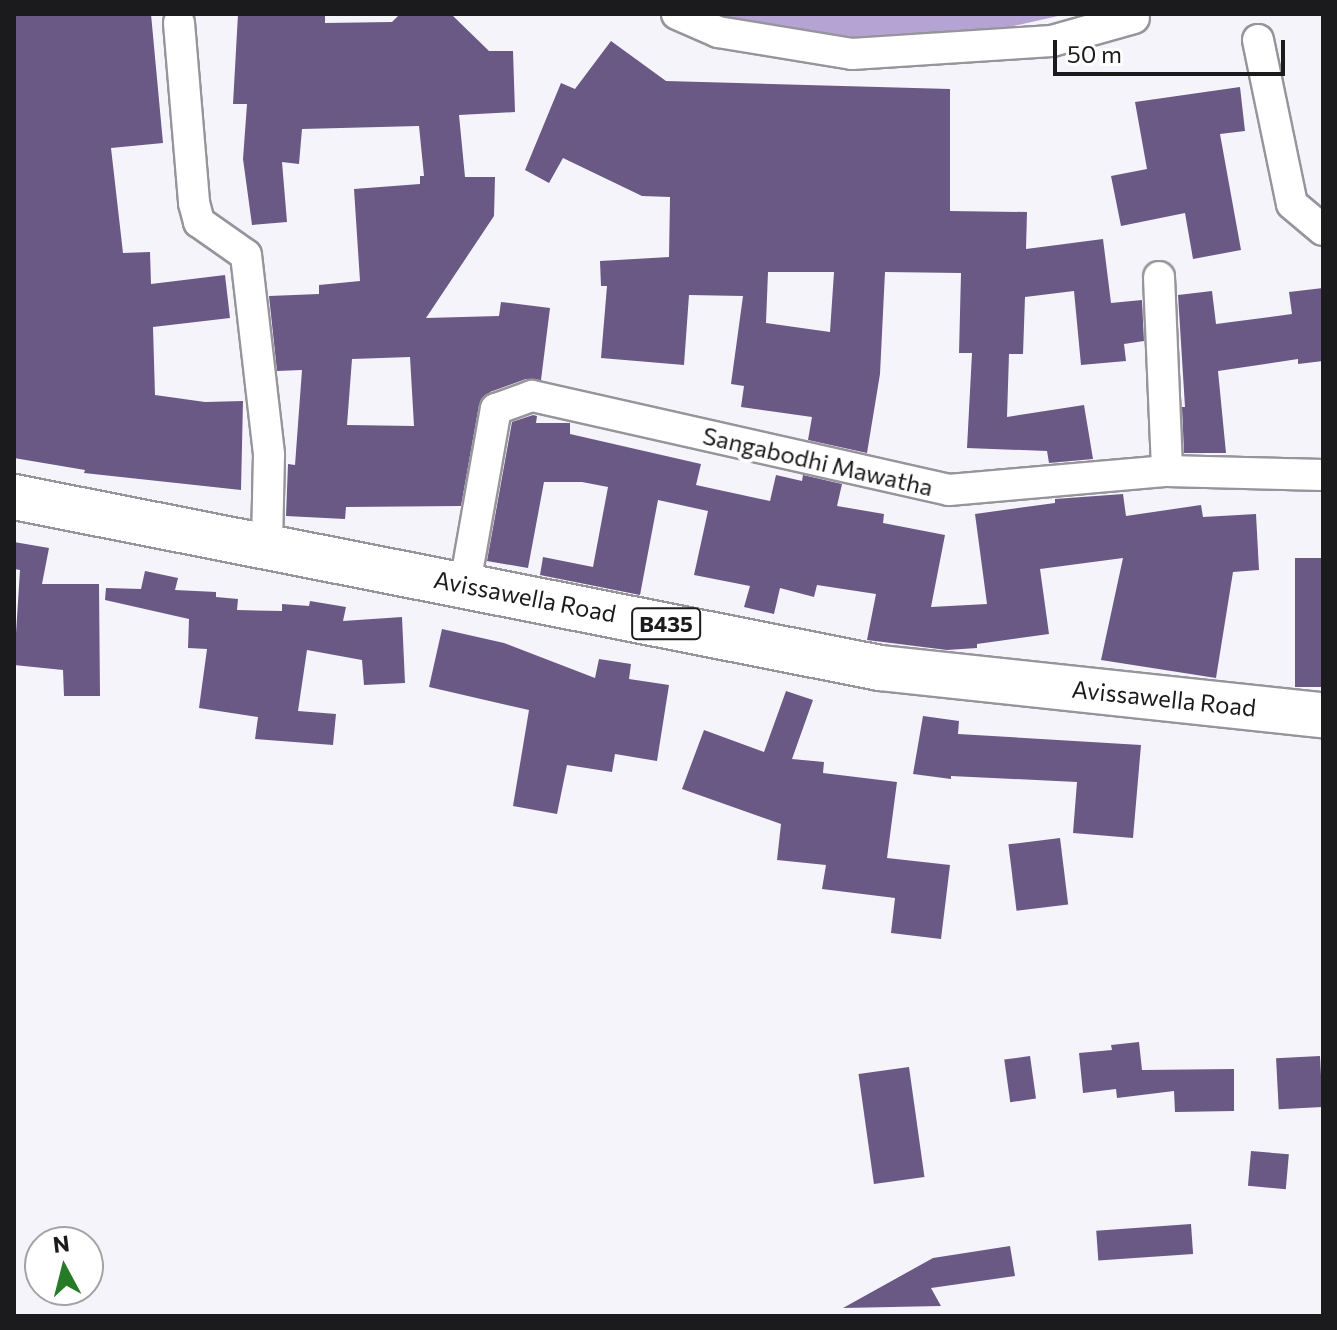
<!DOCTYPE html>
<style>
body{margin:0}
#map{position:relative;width:1337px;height:1330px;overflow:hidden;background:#f6f4fb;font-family:Commissioner,sans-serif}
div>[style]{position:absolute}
.water>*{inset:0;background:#b5a3d3}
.building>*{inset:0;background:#6a5985;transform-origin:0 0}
.roads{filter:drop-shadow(2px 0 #97949b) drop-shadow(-2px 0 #97949b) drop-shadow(0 2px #97949b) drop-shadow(0 -2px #97949b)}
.street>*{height:30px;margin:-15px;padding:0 15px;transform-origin:15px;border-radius:15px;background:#fff}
.primary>*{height:44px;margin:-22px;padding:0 22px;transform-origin:22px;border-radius:22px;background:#fff}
span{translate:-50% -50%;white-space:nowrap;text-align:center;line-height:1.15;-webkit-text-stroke:8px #fff;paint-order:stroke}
.shield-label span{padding:2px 6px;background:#fff;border:2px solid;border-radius:6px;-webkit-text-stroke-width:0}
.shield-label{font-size:22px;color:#1b1a1c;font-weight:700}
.street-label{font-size:24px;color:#1b1a1c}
.frame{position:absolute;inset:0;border:16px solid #1b1a1c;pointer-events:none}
.north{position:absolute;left:24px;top:1226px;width:80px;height:80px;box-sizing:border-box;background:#fff;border:2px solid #a4a3a4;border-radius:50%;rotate:353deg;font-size:22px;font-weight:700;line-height:32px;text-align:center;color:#1b1a1c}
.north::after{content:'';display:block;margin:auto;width:28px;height:36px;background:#267b27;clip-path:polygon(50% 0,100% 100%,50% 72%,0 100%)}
.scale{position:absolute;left:1053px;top:40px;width:232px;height:36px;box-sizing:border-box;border:4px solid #1b1a1c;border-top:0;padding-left:10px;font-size:24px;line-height:28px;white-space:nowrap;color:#1b1a1c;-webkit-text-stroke:6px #fff;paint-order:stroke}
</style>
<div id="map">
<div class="water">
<div style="clip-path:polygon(708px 14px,1067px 14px,947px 41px,779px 35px)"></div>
</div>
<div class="building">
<div style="clip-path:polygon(14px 14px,151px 14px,163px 143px,111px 148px,123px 253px,150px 252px,151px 284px,225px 275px,230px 318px,153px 327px,155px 395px,205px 402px,243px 401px,241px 490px,84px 473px,85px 470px,14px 458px)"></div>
<div style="clip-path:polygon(evenodd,238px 14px,325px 14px,325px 23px,392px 22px,400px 14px,451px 14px,489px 51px,513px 51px,515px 112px,459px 115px,465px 177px,495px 177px,494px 216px,426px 318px,499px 316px,501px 302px,550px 308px,541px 380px,526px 379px,490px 392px,479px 405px,461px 506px,346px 507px,345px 519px,286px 516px,288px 464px,295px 465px,302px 370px,277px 371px,269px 296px,319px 294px,319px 285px,360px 281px,354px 189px,420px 184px,420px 176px,424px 176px,419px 126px,302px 129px,299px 164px,282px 162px,287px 222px,252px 225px,243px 159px,247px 104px,233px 104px,238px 14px,410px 357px,414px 426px,347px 425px,352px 359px,410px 357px)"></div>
<div style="clip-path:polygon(evenodd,611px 41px,666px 81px,950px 89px,950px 211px,1027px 212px,1026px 249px,1103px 239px,1111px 303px,1142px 300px,1144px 341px,1124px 344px,1126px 361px,1081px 365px,1074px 291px,1025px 297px,1023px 354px,1009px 354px,1007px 417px,1084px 405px,1093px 459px,1049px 463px,1047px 451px,967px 448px,972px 353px,959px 353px,961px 273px,885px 272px,880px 374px,867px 453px,808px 440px,812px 417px,741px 407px,744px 386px,731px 384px,743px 296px,689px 295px,684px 365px,601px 358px,607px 286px,601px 286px,600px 261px,669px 257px,670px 197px,642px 196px,563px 158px,549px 183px,525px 170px,561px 83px,575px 89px,611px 41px,768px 272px,834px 272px,830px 332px,766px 323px,768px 272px)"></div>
<div style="clip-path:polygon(1240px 87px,1245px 131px,1220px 134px,1241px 250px,1193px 259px,1185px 213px,1121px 226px,1111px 176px,1147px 169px,1135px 102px)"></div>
<div style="clip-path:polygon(1323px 288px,1323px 361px,1298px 364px,1298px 359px,1218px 371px,1226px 453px,1184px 453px,1182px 407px,1185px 407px,1178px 295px,1212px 291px,1216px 324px,1292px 314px,1289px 292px)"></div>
<div style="clip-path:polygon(533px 415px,537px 416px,536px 423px,570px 423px,570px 434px,701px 464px,696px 485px,770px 501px,776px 475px,802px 481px,803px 475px,842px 484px,837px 506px,884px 514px,883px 523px,945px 535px,931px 607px,987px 604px,975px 514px,1055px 503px,1055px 499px,1123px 494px,1126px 516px,1201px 505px,1203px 517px,1256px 514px,1259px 570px,1233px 572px,1216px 678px,1101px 660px,1123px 558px,1040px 569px,1049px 634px,977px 644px,977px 648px,947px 650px,867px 640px,876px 594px,817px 585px,814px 597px,780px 588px,774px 614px,744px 607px,750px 586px,694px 575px,708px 511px,658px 500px,640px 595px,540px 575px,543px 557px,593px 567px,608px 487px,582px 482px,544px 482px,528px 568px,487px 561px,512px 422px)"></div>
<div style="clip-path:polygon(14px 542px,49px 548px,42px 584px,99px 584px,100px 696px,64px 696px,63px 670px,14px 665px,20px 570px,14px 569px)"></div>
<div style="left:1295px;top:558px;width:28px;height:129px"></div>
<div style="clip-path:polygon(145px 571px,178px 578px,175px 590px,216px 592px,216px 597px,238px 599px,237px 610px,282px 611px,282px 604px,309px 606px,310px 601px,346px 607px,343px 621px,402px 617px,405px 683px,364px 685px,362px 660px,307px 650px,298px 711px,336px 714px,333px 745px,255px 739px,258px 717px,199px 708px,207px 649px,188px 648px,189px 619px,105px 600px,106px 588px,141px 589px)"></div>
<div style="clip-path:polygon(442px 629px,504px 643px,595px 678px,599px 659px,631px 664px,629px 679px,669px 685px,657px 761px,615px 754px,612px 772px,567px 765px,557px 814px,513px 806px,529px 710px,429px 687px)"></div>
<div style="clip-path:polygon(786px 691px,813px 700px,792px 759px,824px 762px,823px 773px,897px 782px,887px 858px,950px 865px,941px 939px,891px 933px,895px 898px,822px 889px,826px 865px,777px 860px,781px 824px,682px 789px,704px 730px,764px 752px)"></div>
<div style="clip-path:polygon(923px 716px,959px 721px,958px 734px,1141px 745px,1133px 838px,1073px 833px,1077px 782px,951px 776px,951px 779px,913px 774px)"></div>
<div style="left:1060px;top:838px;width:67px;height:52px;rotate:83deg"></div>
<div style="clip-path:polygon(1139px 1042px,1142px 1070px,1234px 1069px,1234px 1111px,1175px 1112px,1174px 1091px,1117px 1098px,1116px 1089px,1083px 1093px,1079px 1053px,1112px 1050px,1111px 1045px)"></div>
<div style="left:1030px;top:1056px;width:43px;height:26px;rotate:82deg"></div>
<div style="left:1320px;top:1056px;width:51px;height:44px;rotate:87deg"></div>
<div style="left:909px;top:1067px;width:111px;height:51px;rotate:82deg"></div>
<div style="left:1251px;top:1151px;width:38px;height:35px;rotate:5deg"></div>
<div style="left:1191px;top:1224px;width:30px;height:95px;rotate:86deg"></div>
<div style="clip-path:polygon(1010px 1246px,1015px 1276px,931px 1288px,941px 1306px,843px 1308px,933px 1258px)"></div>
</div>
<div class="roads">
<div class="street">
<div style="left:677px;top:14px;width:45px;rotate:23.7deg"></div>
<div style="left:718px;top:32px;width:136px;rotate:9.3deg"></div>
<div style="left:852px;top:54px;width:200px;rotate:-3.7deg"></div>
<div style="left:1052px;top:41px;width:85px;rotate:-15.7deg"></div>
<div style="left:179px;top:23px;width:181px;rotate:85.2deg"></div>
<div style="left:194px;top:203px;width:20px;rotate:75deg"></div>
<div style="left:199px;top:222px;width:57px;rotate:35.1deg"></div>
<div style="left:246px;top:255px;width:201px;rotate:83.4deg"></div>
<div style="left:269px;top:455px;width:91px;rotate:91.3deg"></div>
<div style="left:1258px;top:40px;width:167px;rotate:78.3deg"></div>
<div style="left:1292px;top:204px;width:40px;rotate:40deg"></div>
<div style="left:1159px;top:277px;width:194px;rotate:87.6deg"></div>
<div style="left:465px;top:584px;width:178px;rotate:-80deg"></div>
<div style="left:496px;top:409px;width:38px;rotate:-20deg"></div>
<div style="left:532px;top:396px;width:427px;rotate:12.7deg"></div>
<div style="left:949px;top:490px;width:219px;rotate:-5deg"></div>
<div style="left:1167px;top:471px;width:156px;rotate:1.5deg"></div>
</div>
<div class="primary">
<div style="left:14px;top:497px;width:883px;rotate:11.17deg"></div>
<div style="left:880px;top:668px;width:445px;rotate:6.1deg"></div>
</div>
</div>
<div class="shield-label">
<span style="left:666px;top:624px">B435</span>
</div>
<div class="street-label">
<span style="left:818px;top:461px;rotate:13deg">Sangabodhi Mawatha</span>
<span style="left:525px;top:596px;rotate:11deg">Avissawella Road</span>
<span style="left:1164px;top:698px;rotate:6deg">Avissawella Road</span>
</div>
<div class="frame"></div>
<div class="north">N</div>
<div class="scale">50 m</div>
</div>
